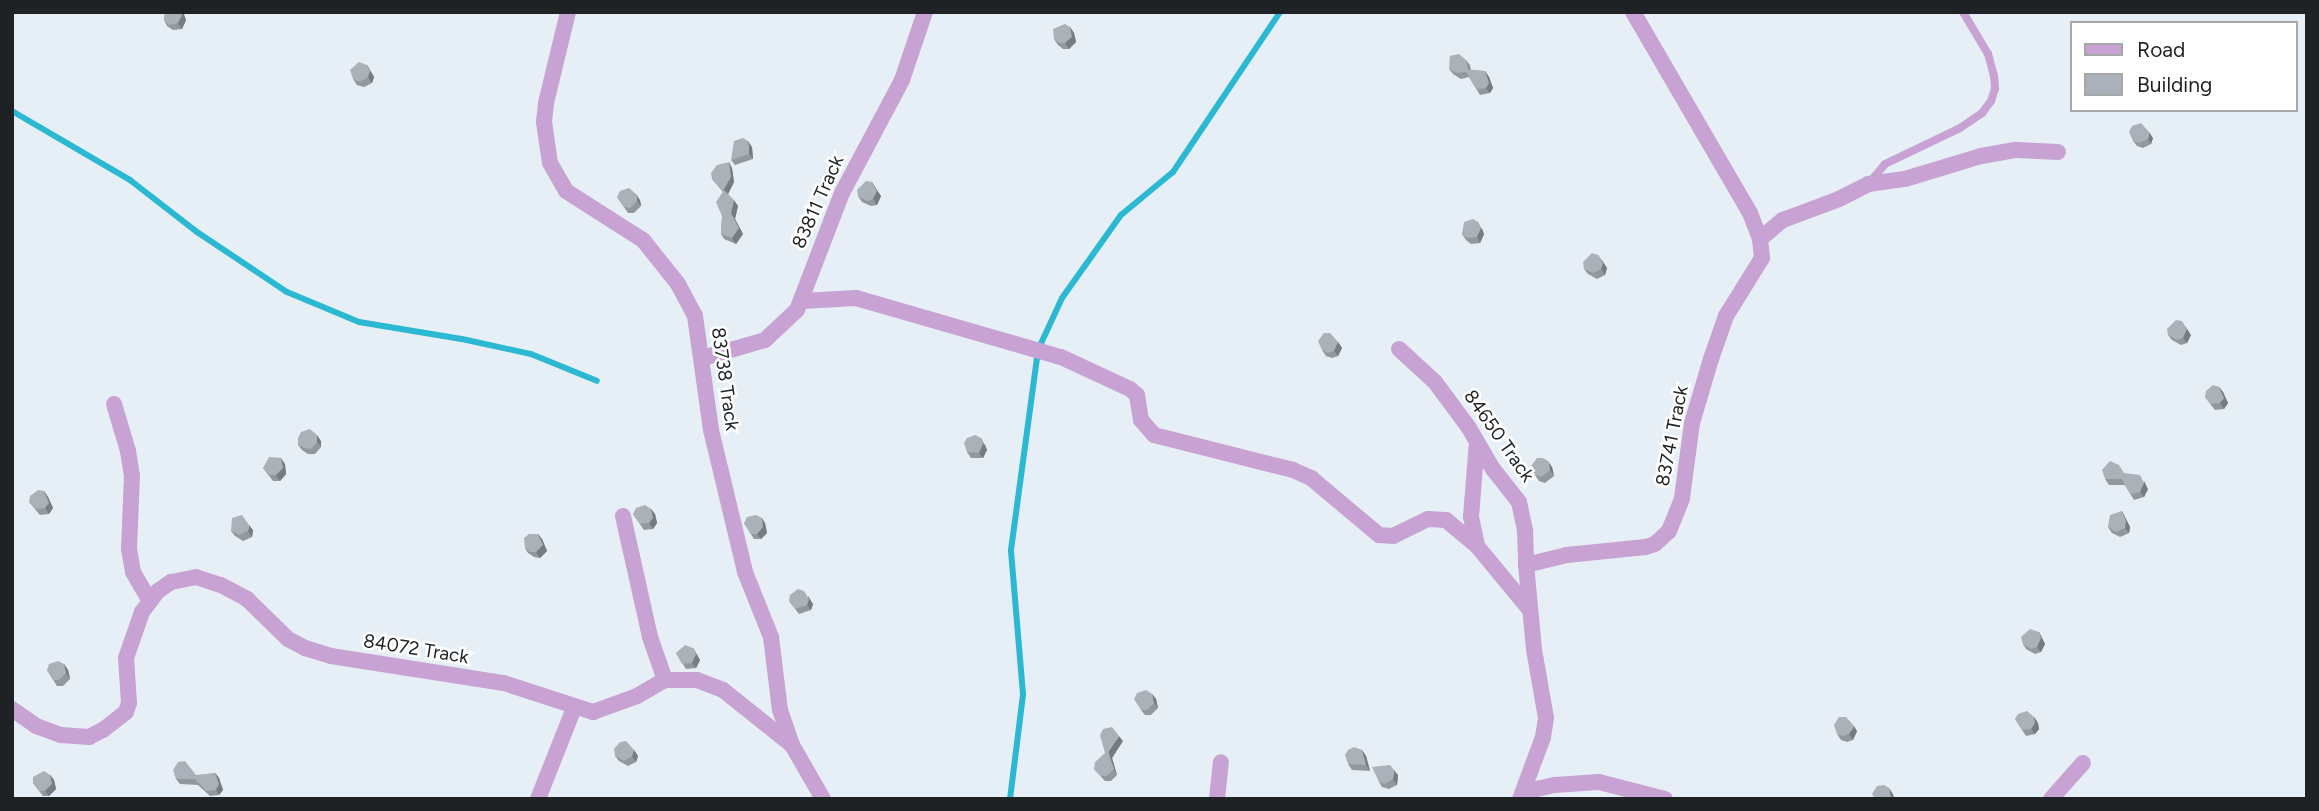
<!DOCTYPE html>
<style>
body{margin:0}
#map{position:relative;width:2319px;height:811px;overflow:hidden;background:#e7eff6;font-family:Figtree,sans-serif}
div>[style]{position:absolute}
.stream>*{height:6px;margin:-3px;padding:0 3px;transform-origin:3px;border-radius:3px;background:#2bb8d3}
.service>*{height:8px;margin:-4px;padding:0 4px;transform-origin:4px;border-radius:4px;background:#c7a2d3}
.minor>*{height:16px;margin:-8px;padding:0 8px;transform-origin:8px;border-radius:8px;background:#c7a2d3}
.wall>*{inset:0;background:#92989e}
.shaded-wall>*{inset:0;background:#777c81}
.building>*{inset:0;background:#aab1b8}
span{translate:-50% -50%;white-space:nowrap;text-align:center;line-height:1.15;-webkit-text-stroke:5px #fff;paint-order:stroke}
.street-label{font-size:19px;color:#1f2225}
.frame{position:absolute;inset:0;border:14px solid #1f2225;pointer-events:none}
.legend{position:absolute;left:2070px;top:21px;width:228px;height:91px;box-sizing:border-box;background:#fff;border:2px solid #a5a7a8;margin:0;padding:9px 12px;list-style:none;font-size:21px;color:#1f2225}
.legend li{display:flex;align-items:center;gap:14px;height:35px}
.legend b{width:35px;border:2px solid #a5a7a8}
</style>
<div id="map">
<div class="stream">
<div style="left:12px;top:111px;width:137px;rotate:30.3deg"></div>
<div style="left:130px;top:180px;width:85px;rotate:37.8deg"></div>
<div style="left:197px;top:232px;width:108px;rotate:33.7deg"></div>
<div style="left:287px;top:292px;width:78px;rotate:22.6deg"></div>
<div style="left:359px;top:322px;width:104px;rotate:9.4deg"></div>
<div style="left:462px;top:339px;width:71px;rotate:12.3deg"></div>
<div style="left:531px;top:354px;width:71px;rotate:22.2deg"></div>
<div style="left:1010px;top:799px;width:106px;rotate:-82.9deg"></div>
<div style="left:1023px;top:694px;width:144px;rotate:-94.8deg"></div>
<div style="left:1011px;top:550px;width:202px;rotate:-82.3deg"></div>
<div style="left:1038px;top:350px;width:57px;rotate:-65.2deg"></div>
<div style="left:1062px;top:298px;width:102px;rotate:-54.6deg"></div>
<div style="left:1121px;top:215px;width:67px;rotate:-39.6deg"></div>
<div style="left:1173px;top:172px;width:192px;rotate:-56.2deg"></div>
</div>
<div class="service">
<div style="left:1870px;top:182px;width:23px;rotate:-50deg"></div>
<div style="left:1885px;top:164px;width:83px;rotate:-25.6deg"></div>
<div style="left:1960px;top:128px;width:27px;rotate:-34deg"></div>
<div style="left:1982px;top:113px;width:15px;rotate:-53deg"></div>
<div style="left:1991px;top:101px;width:13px;rotate:-72deg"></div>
<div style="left:1995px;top:89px;width:13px;rotate:-94deg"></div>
<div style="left:1994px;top:76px;width:23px;rotate:-105deg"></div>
<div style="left:1988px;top:54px;width:49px;rotate:-120.8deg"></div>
</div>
<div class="minor">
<div style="left:568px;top:12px;width:94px;rotate:103.6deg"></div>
<div style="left:546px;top:103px;width:19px;rotate:96deg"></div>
<div style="left:544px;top:122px;width:41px;rotate:81.7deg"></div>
<div style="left:550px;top:163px;width:32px;rotate:60deg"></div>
<div style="left:566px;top:191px;width:91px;rotate:32.5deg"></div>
<div style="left:643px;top:240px;width:56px;rotate:51.5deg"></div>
<div style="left:678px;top:284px;width:36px;rotate:62deg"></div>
<div style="left:695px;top:316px;width:115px;rotate:82deg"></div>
<div style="left:711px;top:430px;width:146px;rotate:76.5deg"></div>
<div style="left:745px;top:572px;width:70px;rotate:68.2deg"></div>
<div style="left:771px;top:637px;width:74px;rotate:83deg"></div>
<div style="left:780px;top:710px;width:37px;rotate:71deg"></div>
<div style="left:792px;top:745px;width:62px;rotate:60.1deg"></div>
<div style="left:1760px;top:239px;width:30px;rotate:-40deg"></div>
<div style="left:1783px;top:220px;width:60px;rotate:-20.6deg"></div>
<div style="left:1839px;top:199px;width:33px;rotate:-27deg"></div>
<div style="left:1868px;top:184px;width:37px;rotate:-8deg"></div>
<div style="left:1905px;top:179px;width:79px;rotate:-16.8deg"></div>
<div style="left:1981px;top:156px;width:36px;rotate:-10deg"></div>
<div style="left:2016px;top:150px;width:42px;rotate:2.7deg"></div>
<div style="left:802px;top:301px;width:54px;rotate:-3.2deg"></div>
<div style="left:856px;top:298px;width:213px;rotate:16.1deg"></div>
<div style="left:1061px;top:357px;width:76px;rotate:24.9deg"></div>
<div style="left:1130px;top:389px;width:9px;rotate:41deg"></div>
<div style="left:1137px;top:395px;width:25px;rotate:81deg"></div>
<div style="left:1141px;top:420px;width:20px;rotate:49deg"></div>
<div style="left:1154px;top:435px;width:143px;rotate:14.1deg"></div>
<div style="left:1293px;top:470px;width:20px;rotate:24deg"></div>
<div style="left:1311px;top:478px;width:89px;rotate:40deg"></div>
<div style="left:1379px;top:535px;width:14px;rotate:4deg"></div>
<div style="left:1393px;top:536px;width:39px;rotate:-26deg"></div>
<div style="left:1428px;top:519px;width:18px;rotate:3deg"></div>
<div style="left:1446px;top:520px;width:40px;rotate:40deg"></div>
<div style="left:1477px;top:546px;width:82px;rotate:50.5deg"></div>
<div style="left:1399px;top:349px;width:49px;rotate:42.5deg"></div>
<div style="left:1435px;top:382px;width:57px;rotate:53.5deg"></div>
<div style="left:1469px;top:428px;width:48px;rotate:59.7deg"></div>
<div style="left:1493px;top:469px;width:42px;rotate:51.8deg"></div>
<div style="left:1519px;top:502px;width:30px;rotate:78deg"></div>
<div style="left:1525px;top:531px;width:34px;rotate:88deg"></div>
<div style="left:703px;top:358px;width:65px;rotate:-16.2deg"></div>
<div style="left:765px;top:340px;width:44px;rotate:-43.2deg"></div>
<div style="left:797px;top:310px;width:125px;rotate:-69deg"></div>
<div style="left:842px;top:193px;width:128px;rotate:-62deg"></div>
<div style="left:902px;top:80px;width:72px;rotate:-71.3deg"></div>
<div style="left:114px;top:404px;width:49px;rotate:73.4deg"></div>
<div style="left:128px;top:451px;width:24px;rotate:81deg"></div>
<div style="left:132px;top:475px;width:74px;rotate:92.3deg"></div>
<div style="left:129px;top:549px;width:23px;rotate:80deg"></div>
<div style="left:133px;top:572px;width:34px;rotate:60deg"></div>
<div style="left:1477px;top:442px;width:75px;rotate:94.6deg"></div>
<div style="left:1471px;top:517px;width:30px;rotate:78deg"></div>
<div style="left:623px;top:516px;width:124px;rotate:77.4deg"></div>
<div style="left:650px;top:637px;width:46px;rotate:70.8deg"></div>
<div style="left:12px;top:709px;width:29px;rotate:35deg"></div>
<div style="left:36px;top:726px;width:27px;rotate:20deg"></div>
<div style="left:61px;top:735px;width:28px;rotate:4deg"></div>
<div style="left:89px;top:737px;width:16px;rotate:-27deg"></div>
<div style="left:103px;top:730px;width:29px;rotate:-38deg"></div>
<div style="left:126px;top:712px;width:9px;rotate:-72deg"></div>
<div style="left:129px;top:703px;width:45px;rotate:-93.8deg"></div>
<div style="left:126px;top:658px;width:49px;rotate:-70.8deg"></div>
<div style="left:142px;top:612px;width:26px;rotate:-53deg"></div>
<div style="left:158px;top:591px;width:16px;rotate:-35deg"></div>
<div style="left:171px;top:582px;width:25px;rotate:-11deg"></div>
<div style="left:196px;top:577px;width:26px;rotate:18deg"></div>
<div style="left:221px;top:585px;width:30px;rotate:28deg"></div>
<div style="left:247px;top:599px;width:57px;rotate:44.3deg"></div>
<div style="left:288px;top:639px;width:19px;rotate:28deg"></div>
<div style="left:305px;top:648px;width:27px;rotate:17deg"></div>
<div style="left:331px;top:656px;width:175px;rotate:8.9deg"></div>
<div style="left:504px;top:683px;width:94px;rotate:18deg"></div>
<div style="left:593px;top:712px;width:47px;rotate:-20deg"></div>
<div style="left:637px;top:696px;width:32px;rotate:-30deg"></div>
<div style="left:665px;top:680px;width:32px"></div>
<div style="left:697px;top:680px;width:28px;rotate:21deg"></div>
<div style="left:723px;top:690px;width:88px;rotate:38.6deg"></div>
<div style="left:1524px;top:792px;width:32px;rotate:-13deg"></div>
<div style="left:1555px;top:785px;width:44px;rotate:-3.9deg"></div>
<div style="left:1599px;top:782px;width:68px;rotate:14.4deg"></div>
<div style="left:538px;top:799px;width:98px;rotate:-68.4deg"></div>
<div style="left:1217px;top:799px;width:37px;rotate:-84deg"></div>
<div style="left:1520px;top:799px;width:66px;rotate:-69.6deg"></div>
<div style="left:1543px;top:737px;width:19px;rotate:-81deg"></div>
<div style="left:1546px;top:718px;width:70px;rotate:-99.9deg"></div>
<div style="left:1534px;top:649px;width:84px;rotate:-95.4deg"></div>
<div style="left:1526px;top:565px;width:42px;rotate:-13.7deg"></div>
<div style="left:1567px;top:555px;width:79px;rotate:-5.8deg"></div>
<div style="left:1646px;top:547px;width:9px;rotate:-18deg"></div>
<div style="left:1655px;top:544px;width:19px;rotate:-43deg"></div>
<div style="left:1669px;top:531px;width:35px;rotate:-68deg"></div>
<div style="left:1682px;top:498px;width:76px;rotate:-82.4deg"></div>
<div style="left:1692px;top:423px;width:67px;rotate:-73.5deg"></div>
<div style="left:1711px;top:359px;width:46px;rotate:-70.8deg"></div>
<div style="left:1726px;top:316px;width:68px;rotate:-58.2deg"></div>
<div style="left:1762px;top:258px;width:19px;rotate:-96deg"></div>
<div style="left:1760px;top:239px;width:28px;rotate:-111deg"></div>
<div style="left:1750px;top:213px;width:233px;rotate:-120.2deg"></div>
<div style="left:2051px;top:799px;width:48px;rotate:-48.4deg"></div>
</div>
<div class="wall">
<div style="clip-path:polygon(165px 12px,182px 12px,186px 20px,182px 29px,173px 30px,167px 26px,164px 20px)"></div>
<div style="clip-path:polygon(1070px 27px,1074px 33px,1076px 42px,1069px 49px,1063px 49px,1058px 45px,1054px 39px)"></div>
<div style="clip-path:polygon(1466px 60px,1470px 65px,1471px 70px,1485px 71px,1489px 77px,1493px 88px,1490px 93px,1480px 95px,1469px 77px,1461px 79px,1453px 74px,1449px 69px)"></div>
<div style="clip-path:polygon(367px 65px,374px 77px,372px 83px,364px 87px,357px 85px,353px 79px)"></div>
<div style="clip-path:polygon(2153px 138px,2151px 144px,2143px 148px,2137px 146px,2133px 141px)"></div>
<div style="clip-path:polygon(752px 147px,753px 159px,735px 165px,731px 160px)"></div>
<div style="clip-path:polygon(732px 168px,734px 182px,728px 194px,738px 206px,735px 219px,743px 234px,736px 244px,724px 239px,721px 234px,722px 216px,723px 192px,712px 179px)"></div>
<div style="clip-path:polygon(858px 196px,881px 196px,877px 205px,871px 206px,862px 202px)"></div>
<div style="clip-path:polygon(617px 197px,640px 200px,641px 206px,634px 213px,628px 213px)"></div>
<div style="clip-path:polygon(1482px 228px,1484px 234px,1480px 243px,1471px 244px,1466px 240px,1462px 234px)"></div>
<div style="clip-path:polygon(1602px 260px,1607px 268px,1605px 275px,1597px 279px,1588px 274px,1584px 269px)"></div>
<div style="clip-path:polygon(2168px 335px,2191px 335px,2187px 343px,2181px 345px,2172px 340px)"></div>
<div style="clip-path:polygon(1338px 342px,1342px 348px,1338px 356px,1332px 358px,1326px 356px,1322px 350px)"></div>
<div style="clip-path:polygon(2219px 387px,2223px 392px,2228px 403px,2224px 409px,2215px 410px,2205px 397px)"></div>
<div style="clip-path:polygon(321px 441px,321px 447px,315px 454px,308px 454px,302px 450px,298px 445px)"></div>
<div style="clip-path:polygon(985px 444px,987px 450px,983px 458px,971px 458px,967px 452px)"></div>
<div style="clip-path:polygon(285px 464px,286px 474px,280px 481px,273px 481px,263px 468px)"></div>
<div style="clip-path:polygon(1552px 467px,1554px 476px,1545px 483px,1539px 481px,1535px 475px)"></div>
<div style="clip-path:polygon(2124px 473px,2148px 489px,2144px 497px,2134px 500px,2125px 485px,2109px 485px,2105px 479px)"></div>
<div style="clip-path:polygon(44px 491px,48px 497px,53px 508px,49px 514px,40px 515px,29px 502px)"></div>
<div style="clip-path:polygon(651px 509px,655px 514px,657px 523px,653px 529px,644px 530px,633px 514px)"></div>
<div style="clip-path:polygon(2122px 511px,2130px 527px,2129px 533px,2120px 537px,2112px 533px,2108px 527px)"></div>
<div style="clip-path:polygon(744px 523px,765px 523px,767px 533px,761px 539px,754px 539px)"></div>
<div style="clip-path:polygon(253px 530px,252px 537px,243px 541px,235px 536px,231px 531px)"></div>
<div style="clip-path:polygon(538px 534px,542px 539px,547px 551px,540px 558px,534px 557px,528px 553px,525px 548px)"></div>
<div style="clip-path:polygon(789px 601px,813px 604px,811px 610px,799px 614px)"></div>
<div style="clip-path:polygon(2039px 632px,2045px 644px,2041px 652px,2035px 654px,2026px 649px,2023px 644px)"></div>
<div style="clip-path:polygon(693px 648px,700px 660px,696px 668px,686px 669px,676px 653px)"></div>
<div style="clip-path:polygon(64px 664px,68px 670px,70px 679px,63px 686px,57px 686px,47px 670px)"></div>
<div style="clip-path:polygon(1152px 694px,1156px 699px,1158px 708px,1151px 715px,1145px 715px,1141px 710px)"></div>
<div style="clip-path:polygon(2034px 717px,2038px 723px,2039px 729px,2035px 734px,2026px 736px,2015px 719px)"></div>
<div style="clip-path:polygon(1857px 731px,1853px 740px,1847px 742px,1841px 740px,1837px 734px)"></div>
<div style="clip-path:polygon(1123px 741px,1112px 758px,1117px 775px,1111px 781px,1105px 781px,1094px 769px)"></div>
<div style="clip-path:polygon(634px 750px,638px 756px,636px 762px,628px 766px,619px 761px,615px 756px)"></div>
<div style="clip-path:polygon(1362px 750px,1366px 756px,1370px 771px,1352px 770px,1348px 764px)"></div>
<div style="clip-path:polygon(215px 773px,219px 778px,223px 790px,219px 795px,210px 796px,198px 785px,180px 784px,176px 779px)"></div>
<div style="clip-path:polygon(50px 775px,54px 780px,56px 789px,49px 796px,43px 796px,33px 783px)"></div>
<div style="clip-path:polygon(1398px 775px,1397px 785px,1389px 789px,1382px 787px,1379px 782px)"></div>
</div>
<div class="shaded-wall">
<div style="clip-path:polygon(181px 12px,184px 14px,186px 20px,182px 29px,178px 23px)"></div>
<div style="clip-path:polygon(1070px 27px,1074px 33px,1076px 42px,1069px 49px,1065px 43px)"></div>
<div style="clip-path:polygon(367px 65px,374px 77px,372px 83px,368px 77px)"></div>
<div style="clip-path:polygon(1485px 71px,1489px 77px,1493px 88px,1490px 93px,1486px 88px)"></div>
<div style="clip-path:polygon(2149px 132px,2153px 138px,2151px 144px,2148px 139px)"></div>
<div style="clip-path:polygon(748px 141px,752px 147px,753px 159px,749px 154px)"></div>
<div style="clip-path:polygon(729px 162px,732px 168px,734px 182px,727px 196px,723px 191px)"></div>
<div style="clip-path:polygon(872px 182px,881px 196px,877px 205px,873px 199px)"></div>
<div style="clip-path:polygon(636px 194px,640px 200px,641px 206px,637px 201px)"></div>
<div style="clip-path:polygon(734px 200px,738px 206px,735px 219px,743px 234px,736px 244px,732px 238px,731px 213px)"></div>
<div style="clip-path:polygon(1478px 222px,1484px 234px,1480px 243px,1477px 237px)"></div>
<div style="clip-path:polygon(1598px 255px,1607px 268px,1605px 275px,1601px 269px)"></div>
<div style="clip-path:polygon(2186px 327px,2191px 335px,2187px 343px,2183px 338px)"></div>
<div style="clip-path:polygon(1338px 342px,1342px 348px,1338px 356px,1334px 351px)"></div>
<div style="clip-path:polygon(2219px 387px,2223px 392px,2228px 403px,2224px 409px,2220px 403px)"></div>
<div style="clip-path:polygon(317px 435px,321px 441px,321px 447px,317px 442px)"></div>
<div style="clip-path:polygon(981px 438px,987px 450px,983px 458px,979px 453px)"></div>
<div style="clip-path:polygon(281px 458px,285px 464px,286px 474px,280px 481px,276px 475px)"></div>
<div style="clip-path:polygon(1548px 461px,1552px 467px,1554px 476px,1550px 470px)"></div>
<div style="clip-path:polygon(2144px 481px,2148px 489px,2144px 497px,2140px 492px)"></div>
<div style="clip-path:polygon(44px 491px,48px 497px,53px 508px,49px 514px,45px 508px)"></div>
<div style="clip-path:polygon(651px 509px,655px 514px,657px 523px,653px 529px,649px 523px)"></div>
<div style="clip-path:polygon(2122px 511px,2130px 527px,2129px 533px,2125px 528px)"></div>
<div style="clip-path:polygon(762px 518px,765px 523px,767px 533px,761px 539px,757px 534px)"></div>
<div style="clip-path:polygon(249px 525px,253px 530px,252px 537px,248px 531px)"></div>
<div style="clip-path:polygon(538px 534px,542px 539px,547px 551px,540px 558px,536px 552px)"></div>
<div style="clip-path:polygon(808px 596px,813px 604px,811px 610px,807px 605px)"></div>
<div style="clip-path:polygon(2039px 632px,2045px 644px,2041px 652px,2037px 647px)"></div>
<div style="clip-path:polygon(693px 648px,700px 660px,696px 668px,692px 663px)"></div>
<div style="clip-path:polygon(64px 664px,68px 670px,70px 679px,66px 673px)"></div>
<div style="clip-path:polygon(1152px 694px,1156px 699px,1158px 708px,1154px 703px)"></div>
<div style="clip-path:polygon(2034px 717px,2038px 723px,2039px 729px,2035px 734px,2031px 729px)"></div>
<div style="clip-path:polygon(1854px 726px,1857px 731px,1853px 740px,1849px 734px)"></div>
<div style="clip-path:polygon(1119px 736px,1123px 741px,1112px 758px,1117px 775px,1114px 769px,1108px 752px)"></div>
<div style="clip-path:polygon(634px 750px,638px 756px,636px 762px,632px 756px)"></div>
<div style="clip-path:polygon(1362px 750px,1366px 756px,1370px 771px,1366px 765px)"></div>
<div style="clip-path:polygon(1394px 770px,1398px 775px,1397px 785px,1393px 779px)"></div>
<div style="clip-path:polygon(215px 773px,219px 778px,223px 790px,219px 795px,216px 790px)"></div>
<div style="clip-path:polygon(50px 775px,54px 780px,56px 789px,49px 796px,45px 791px)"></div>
<div style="clip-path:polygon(1889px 788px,1893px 794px,1894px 799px,1890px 799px)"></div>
</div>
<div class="building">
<div style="clip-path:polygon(165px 12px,181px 12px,182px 15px,178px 23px,169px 25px,164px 20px)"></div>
<div style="clip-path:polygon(1065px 24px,1070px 27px,1072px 37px,1065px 43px,1059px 43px,1054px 39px,1053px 29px)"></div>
<div style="clip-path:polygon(1459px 54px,1466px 60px,1468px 70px,1485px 71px,1489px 83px,1486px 88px,1477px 89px,1466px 72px,1457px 73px,1449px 69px,1450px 56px)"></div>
<div style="clip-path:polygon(359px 62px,367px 65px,370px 71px,368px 77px,360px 82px,353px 79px,350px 70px)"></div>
<div style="clip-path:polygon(2141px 123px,2149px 132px,2148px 139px,2139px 143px,2133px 141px,2129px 132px,2132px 126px)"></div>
<div style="clip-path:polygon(743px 138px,748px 141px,749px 154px,731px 160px,734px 141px)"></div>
<div style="clip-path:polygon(729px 162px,731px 177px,723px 191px,712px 179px,711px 173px,717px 165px)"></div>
<div style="clip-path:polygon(866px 181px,872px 182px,877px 191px,873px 199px,867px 201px,858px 196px,857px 190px)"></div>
<div style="clip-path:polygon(629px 188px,636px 194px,637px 201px,630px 208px,624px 207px,617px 197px,620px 191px)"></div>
<div style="clip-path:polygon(724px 190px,734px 200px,731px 213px,739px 228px,732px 238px,721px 234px,722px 216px,716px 202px)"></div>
<div style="clip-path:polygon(1473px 219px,1478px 222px,1481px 228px,1477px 237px,1467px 238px,1462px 234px,1464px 222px)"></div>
<div style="clip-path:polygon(1592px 253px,1598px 255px,1603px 263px,1601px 269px,1593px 273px,1584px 269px,1583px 262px)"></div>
<div style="clip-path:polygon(2176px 320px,2182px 321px,2187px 329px,2183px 338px,2177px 340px,2168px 335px,2167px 329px)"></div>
<div style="clip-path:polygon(1324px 333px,1330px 333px,1338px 342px,1334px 351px,1328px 353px,1322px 350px,1318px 341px)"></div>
<div style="clip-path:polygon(2213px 385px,2219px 387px,2224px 398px,2220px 403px,2211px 404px,2205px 397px,2206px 391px)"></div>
<div style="clip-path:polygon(310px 429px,317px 435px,317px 442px,311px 449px,304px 448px,298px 445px,298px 438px,301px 432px)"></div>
<div style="clip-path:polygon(975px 435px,981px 438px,983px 444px,979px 453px,967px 452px,964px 443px,967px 438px)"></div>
<div style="clip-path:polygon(269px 457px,281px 458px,283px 468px,276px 475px,270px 475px,263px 468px)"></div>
<div style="clip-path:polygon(1537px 458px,1543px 458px,1548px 461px,1550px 470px,1541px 477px,1535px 475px,1531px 466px)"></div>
<div style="clip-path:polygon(2110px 461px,2119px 465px,2124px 473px,2140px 475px,2144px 483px,2140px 492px,2130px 494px,2122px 479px,2105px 479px,2102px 470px)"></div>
<div style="clip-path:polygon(38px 490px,44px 491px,49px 503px,45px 508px,36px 509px,29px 502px,30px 496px)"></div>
<div style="clip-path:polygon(645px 505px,651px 509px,653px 518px,649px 523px,640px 524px,633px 514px,636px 508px)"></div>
<div style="clip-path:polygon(2122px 511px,2126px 521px,2125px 528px,2116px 532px,2108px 527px,2110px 515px)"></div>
<div style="clip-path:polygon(242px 515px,249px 525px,248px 531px,239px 535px,231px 531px,232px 518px)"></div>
<div style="clip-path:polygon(756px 515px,762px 518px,763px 527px,757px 534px,751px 534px,744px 523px,747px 517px)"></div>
<div style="clip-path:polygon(529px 534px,538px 534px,543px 545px,536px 552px,530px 552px,525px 548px,524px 538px)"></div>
<div style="clip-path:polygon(798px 589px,804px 591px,809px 599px,807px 605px,795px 609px,789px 601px,790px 595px)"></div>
<div style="clip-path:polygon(2030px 629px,2039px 632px,2041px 638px,2037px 647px,2031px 649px,2023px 644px,2021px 637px)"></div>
<div style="clip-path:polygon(685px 645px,693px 648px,696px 654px,692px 663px,682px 664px,676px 653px)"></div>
<div style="clip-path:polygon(58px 661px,64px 664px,66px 673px,59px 680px,53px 680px,47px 670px,49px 664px)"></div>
<div style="clip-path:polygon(1146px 690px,1152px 694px,1154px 703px,1147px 710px,1141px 710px,1134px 699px,1137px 693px)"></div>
<div style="clip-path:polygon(2027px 711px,2034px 717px,2035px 723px,2031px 729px,2022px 730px,2015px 719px,2018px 714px)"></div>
<div style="clip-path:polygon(1839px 717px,1846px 717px,1854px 726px,1849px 734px,1843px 736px,1837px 734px,1834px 725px)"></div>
<div style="clip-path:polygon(1112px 727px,1119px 736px,1108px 752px,1114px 769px,1107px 776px,1101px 776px,1094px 769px,1095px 762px,1105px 753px,1100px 735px,1103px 729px)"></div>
<div style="clip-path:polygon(626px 741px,634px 750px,632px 756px,624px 761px,615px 756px,614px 749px,620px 742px)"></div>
<div style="clip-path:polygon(1354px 747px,1362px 750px,1366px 765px,1348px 764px,1345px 755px,1348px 750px)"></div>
<div style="clip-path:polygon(185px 761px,196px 775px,215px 773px,219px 784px,216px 790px,206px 791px,195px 779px,176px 779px,173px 770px,178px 762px)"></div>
<div style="clip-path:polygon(1390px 765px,1394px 770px,1393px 779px,1385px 784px,1379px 782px,1372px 767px)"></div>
<div style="clip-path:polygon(44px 771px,50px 775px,52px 784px,45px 791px,39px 791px,33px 783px,33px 777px)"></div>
<div style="clip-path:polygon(1884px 785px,1889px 788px,1891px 797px,1890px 799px,1875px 799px,1872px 794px,1877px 786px)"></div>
</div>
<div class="street-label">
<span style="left:818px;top:202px;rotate:-66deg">83811 Track</span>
<span style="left:725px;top:379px;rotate:82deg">83738 Track</span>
<span style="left:1499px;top:436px;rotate:55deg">84650 Track</span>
<span style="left:1672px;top:436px;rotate:-79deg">83741 Track</span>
<span style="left:416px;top:649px;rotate:9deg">84072 Track</span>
</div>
<div class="frame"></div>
<ul class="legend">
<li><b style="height:9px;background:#c7a2d3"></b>Road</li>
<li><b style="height:19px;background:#aab1b8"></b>Building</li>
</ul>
</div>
